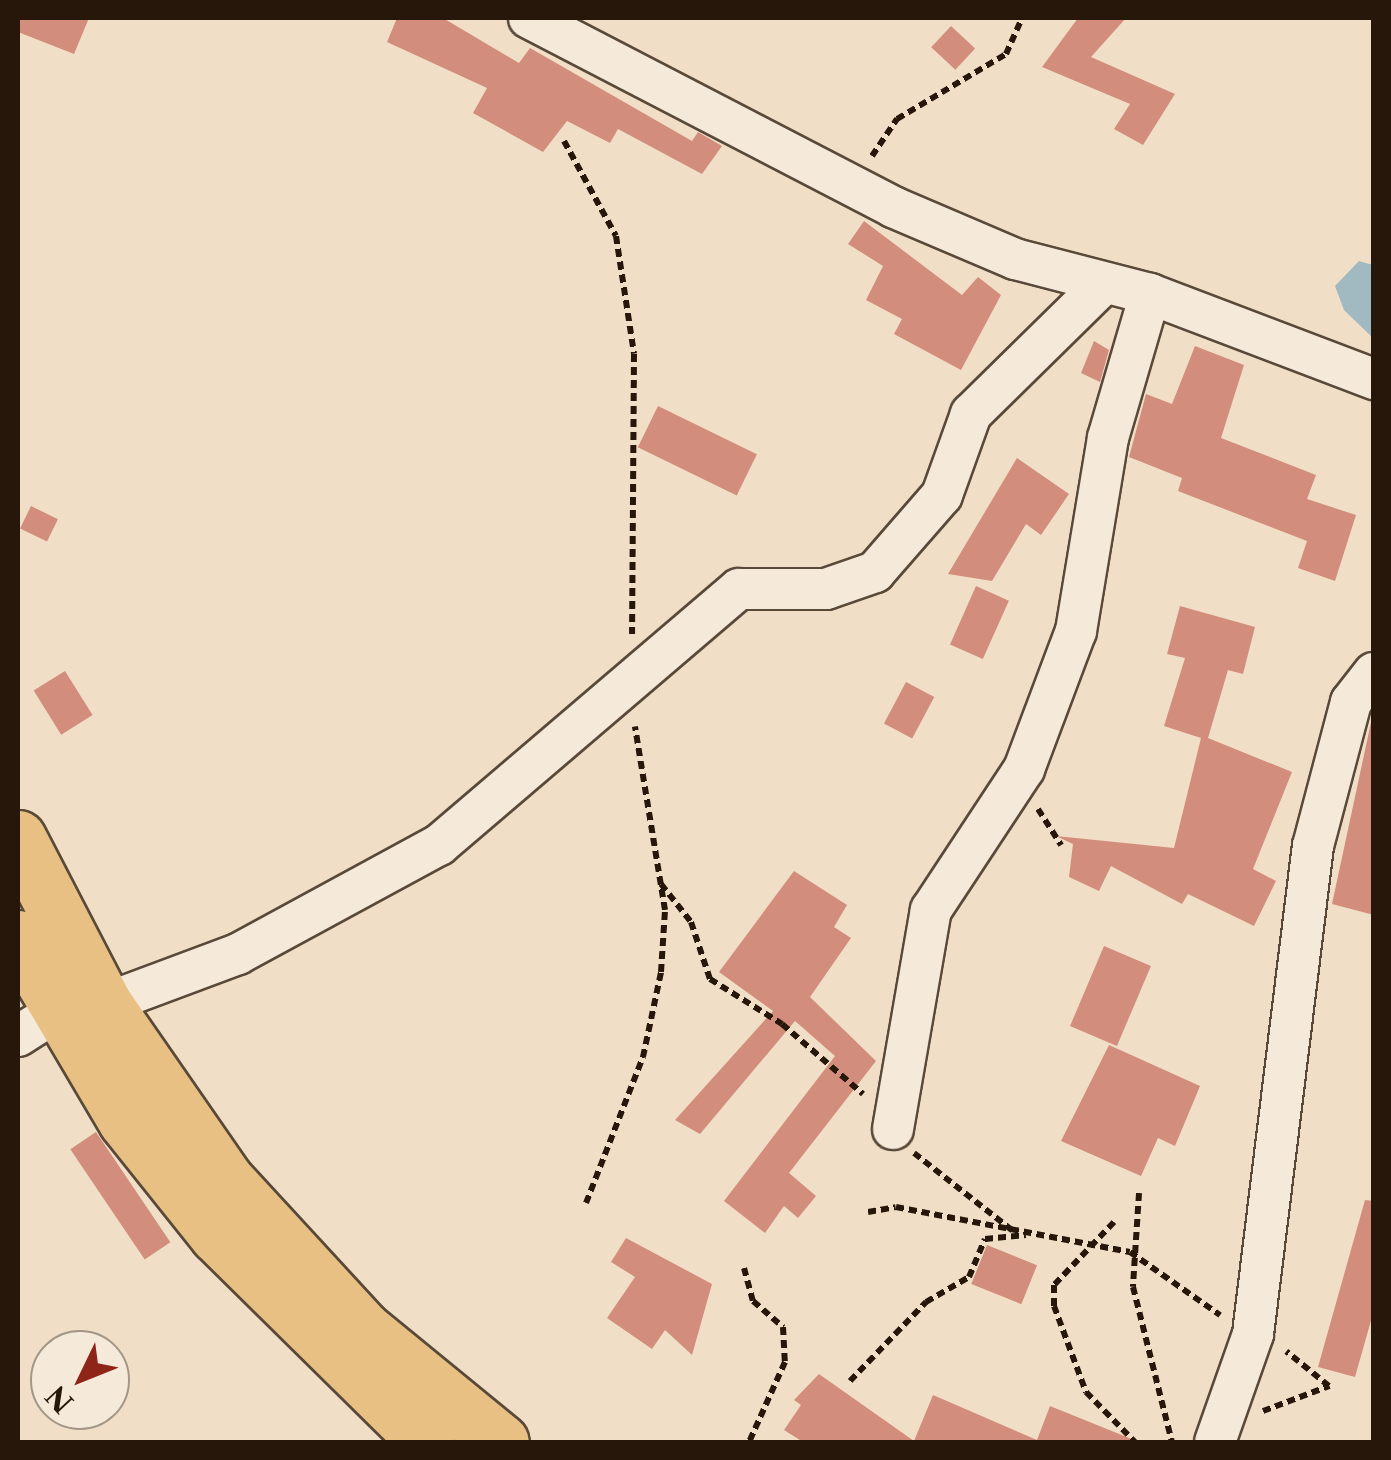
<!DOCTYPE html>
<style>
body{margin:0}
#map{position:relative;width:1391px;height:1460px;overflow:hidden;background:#f0dfc6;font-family:"Libre Caslon Text",serif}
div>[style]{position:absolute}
.water>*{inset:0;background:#a1b9c1}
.building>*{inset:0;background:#d38d7c;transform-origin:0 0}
.path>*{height:6px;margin-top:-3px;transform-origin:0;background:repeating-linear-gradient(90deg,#27170a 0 8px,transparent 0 13px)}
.roads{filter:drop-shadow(2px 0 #594939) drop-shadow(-2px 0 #594939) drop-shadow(0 2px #594939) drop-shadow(0 -2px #594939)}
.minor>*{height:40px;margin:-20px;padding:0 20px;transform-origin:20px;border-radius:20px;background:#f5eada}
.primary>*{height:55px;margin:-27.5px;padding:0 27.5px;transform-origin:27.5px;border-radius:27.5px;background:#e8c083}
span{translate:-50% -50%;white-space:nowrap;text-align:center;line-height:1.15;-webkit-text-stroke:10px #f5eada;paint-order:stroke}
.frame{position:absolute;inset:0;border:20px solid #27170a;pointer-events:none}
.north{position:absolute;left:30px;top:1330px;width:100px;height:100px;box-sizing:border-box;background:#f5eada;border:2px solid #a39687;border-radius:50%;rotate:227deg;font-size:28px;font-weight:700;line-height:40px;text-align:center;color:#27170a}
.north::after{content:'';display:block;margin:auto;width:35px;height:45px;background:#8f2418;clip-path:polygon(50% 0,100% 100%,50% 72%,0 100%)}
</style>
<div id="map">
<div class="water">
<div style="clip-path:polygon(1359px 261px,1373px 265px,1373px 338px,1344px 310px,1335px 286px)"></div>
</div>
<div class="building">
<div style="clip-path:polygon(18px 18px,89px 18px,74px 54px,18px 32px)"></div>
<div style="clip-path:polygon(397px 18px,443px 18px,519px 63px,530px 48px,692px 141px,698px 132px,722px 146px,702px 174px,618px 129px,610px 143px,567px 121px,543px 152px,473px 113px,487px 88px,387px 42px)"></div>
<div style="clip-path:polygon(1078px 18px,1126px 18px,1091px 57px,1175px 94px,1143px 145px,1114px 129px,1130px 104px,1042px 67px)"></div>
<div style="left:951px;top:26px;width:33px;height:29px;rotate:43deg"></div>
<div style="clip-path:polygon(864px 221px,962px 295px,978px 277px,1001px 295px,961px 370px,894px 334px,902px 319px,866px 300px,883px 266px,848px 244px)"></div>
<div style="clip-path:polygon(1094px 341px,1109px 350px,1100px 382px,1081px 373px)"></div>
<div style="clip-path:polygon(1195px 346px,1244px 365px,1221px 438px,1316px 475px,1307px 499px,1356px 515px,1335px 581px,1298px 568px,1307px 541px,1178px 491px,1182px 478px,1129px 457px,1146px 394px,1172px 404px)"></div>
<div style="left:658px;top:406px;width:110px;height:46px;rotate:26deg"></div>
<div style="clip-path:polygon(1017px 458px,1069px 494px,1041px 535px,1026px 524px,992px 581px,948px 574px)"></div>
<div style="left:31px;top:506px;width:30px;height:25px;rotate:26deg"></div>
<div style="left:976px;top:586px;width:36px;height:64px;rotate:24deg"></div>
<div style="clip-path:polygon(1180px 606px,1255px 627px,1243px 674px,1228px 670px,1208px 738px,1292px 772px,1253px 869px,1276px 881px,1254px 926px,1188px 894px,1182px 904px,1111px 866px,1099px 891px,1069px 877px,1073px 844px,1056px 836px,1174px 848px,1201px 738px,1164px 726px,1185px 658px,1167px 654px)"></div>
<div style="left:65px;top:671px;width:52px;height:37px;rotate:58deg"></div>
<div style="left:906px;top:682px;width:32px;height:47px;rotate:28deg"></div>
<div style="clip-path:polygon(1373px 713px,1374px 713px,1374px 915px,1332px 904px)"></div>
<div style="clip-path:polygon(794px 871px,847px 905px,834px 927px,851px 938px,810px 997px,876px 1061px,789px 1173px,816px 1196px,798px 1218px,784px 1206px,765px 1233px,724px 1201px,835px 1056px,795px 1021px,700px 1134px,675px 1120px,773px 1011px,719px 972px)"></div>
<div style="left:1104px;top:946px;width:51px;height:87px;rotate:23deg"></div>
<div style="clip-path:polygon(1109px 1045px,1200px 1086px,1175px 1146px,1158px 1138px,1141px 1176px,1061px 1141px)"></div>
<div style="left:96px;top:1132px;width:133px;height:31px;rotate:56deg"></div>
<div style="clip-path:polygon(1365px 1200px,1374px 1201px,1374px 1310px,1355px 1377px,1318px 1367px)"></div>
<div style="clip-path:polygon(626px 1238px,712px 1284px,692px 1355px,665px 1330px,652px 1349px,607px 1318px,635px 1277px,611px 1262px)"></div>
<div style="left:987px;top:1245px;width:54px;height:42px;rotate:22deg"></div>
<div style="clip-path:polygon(819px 1374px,914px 1441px,933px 1395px,1037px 1440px,1050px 1406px,1139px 1442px,803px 1442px,784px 1430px,801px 1405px,794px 1400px)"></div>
</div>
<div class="path">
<div style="left:564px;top:141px;width:108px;rotate:61.3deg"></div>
<div style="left:616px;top:236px;width:119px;rotate:81.3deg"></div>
<div style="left:634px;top:354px;width:280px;rotate:90.4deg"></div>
<div style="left:872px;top:156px;width:45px;rotate:-56deg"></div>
<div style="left:897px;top:119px;width:127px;rotate:-30.8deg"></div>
<div style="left:1006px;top:54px;width:39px;rotate:-66deg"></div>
<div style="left:1038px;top:809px;width:43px;rotate:57.4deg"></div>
<div style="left:661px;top:884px;width:48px;rotate:51.7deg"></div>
<div style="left:691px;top:922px;width:60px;rotate:71.6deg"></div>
<div style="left:710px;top:979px;width:85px;rotate:32deg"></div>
<div style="left:782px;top:1024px;width:107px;rotate:40.8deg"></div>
<div style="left:914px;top:1153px;width:125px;rotate:38.2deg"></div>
<div style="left:1139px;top:1193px;width:94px;rotate:93.7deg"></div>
<div style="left:1133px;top:1287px;width:160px;rotate:75.9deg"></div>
<div style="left:586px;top:1203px;width:157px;rotate:-68.7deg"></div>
<div style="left:643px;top:1057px;width:87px;rotate:-78deg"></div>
<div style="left:661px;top:972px;width:62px;rotate:-86.3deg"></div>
<div style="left:665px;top:910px;width:186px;rotate:-99.3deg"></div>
<div style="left:868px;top:1212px;width:28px;rotate:-10deg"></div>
<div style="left:896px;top:1207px;width:238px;rotate:10.9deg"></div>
<div style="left:1130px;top:1252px;width:110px;rotate:35deg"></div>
<div style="left:1114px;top:1222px;width:87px;rotate:133.6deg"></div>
<div style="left:1054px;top:1285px;width:21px;rotate:90deg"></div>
<div style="left:1054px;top:1306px;width:92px;rotate:69.6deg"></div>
<div style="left:1086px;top:1392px;width:70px;rotate:45.6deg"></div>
<div style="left:744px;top:1268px;width:34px;rotate:75deg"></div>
<div style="left:753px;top:1301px;width:40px;rotate:41deg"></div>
<div style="left:783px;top:1327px;width:35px;rotate:87deg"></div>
<div style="left:785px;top:1362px;width:88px;rotate:114.2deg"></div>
<div style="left:850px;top:1381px;width:110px;rotate:-46.1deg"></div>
<div style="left:926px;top:1302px;width:50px;rotate:-30.2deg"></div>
<div style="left:969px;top:1277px;width:41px;rotate:-67.2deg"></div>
<div style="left:985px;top:1239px;width:41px;rotate:-5.6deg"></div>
<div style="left:1263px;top:1411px;width:71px;rotate:-20.7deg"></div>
<div style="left:1329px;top:1386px;width:55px;rotate:-140.9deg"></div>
</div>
<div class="roads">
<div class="minor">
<div style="left:529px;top:18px;width:410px;rotate:27.4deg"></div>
<div style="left:893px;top:207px;width:133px;rotate:23.1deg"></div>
<div style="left:1015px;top:259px;width:139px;rotate:14.5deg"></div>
<div style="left:1150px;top:294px;width:240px;rotate:20.8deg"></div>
<div style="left:104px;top:1004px;width:143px;rotate:-20.5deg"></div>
<div style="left:238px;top:954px;width:229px;rotate:-28.5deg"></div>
<div style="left:439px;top:845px;width:394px;rotate:-40.5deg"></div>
<div style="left:739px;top:589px;width:87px"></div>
<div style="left:826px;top:589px;width:52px;rotate:-19.1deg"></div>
<div style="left:875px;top:572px;width:102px;rotate:-49deg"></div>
<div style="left:942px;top:495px;width:86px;rotate:-70.3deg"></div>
<div style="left:971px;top:414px;width:180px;rotate:-44.5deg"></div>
<div style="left:18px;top:1036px;width:45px;rotate:-32.3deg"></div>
<div style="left:893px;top:1129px;width:222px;rotate:-80.2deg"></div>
<div style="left:931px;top:910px;width:169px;rotate:-56.6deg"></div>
<div style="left:1024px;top:769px;width:147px;rotate:-69.4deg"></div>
<div style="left:1076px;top:631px;width:196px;rotate:-80.6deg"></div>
<div style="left:1108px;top:438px;width:150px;rotate:-73.7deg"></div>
<div style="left:1215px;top:1442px;width:114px;rotate:-70.6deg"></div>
<div style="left:1253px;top:1334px;width:492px;rotate:-83deg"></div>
<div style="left:1313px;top:846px;width:149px;rotate:-75.2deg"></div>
<div style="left:1351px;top:702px;width:37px;rotate:-52deg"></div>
</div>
<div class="primary">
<div style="left:18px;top:838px;width:187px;rotate:62.6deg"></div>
<div style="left:104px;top:1004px;width:214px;rotate:55.3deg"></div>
<div style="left:226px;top:1180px;width:202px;rotate:47.4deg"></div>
<div style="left:363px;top:1329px;width:178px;rotate:39.3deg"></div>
<div style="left:18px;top:938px;width:212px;rotate:59.5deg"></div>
<div style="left:126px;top:1121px;width:146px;rotate:51.4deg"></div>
<div style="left:217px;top:1235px;width:295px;rotate:44.6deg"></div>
</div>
</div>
<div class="frame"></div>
<div class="north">N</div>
</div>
